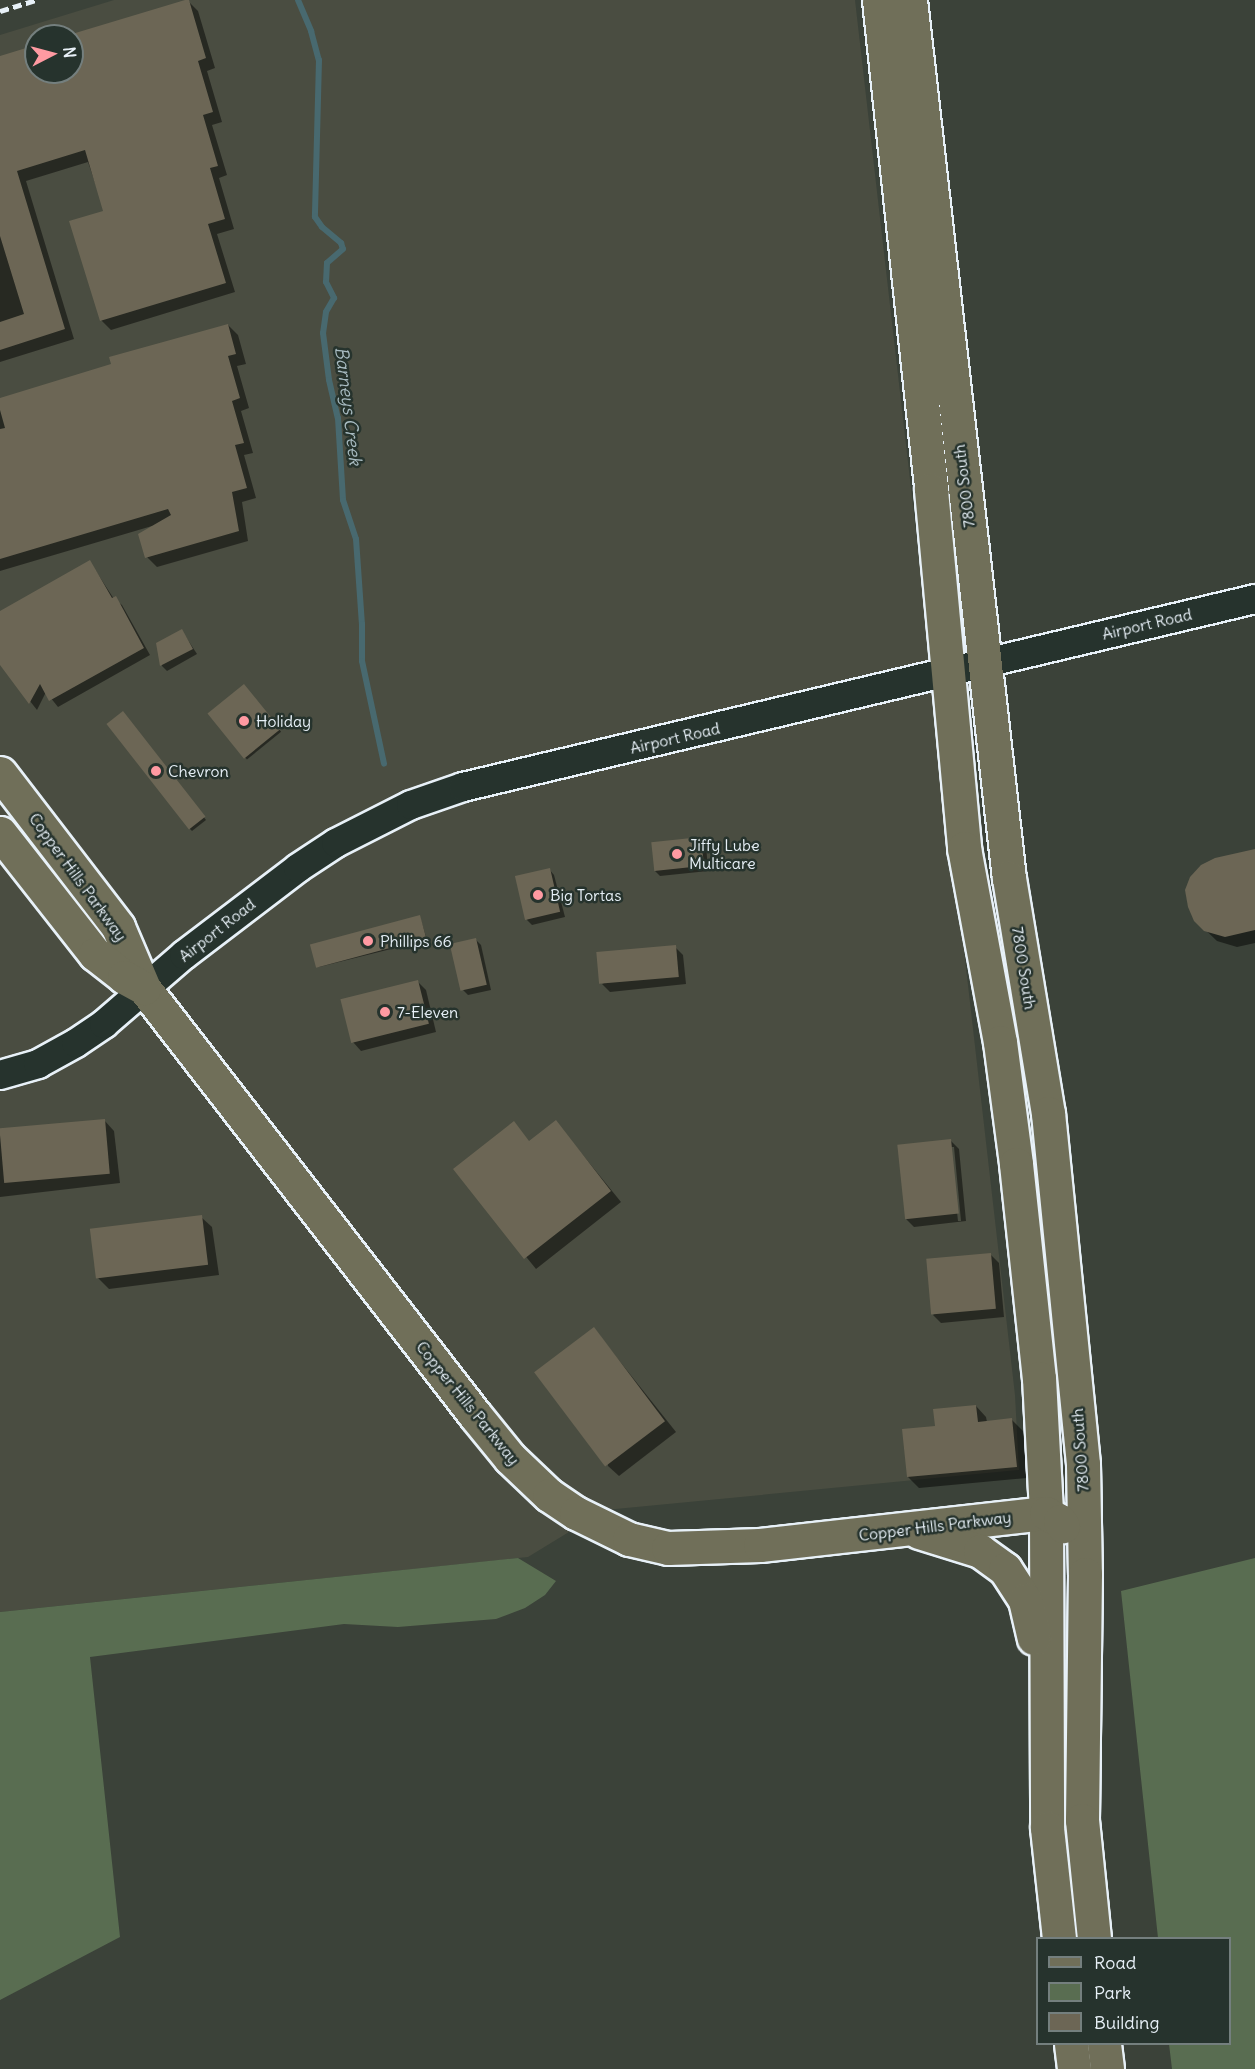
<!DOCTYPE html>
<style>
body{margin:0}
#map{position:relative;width:1255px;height:2069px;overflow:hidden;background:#3b4239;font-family:Delius,sans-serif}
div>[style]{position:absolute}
.built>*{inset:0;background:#4a4d41}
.green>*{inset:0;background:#596d51}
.shadow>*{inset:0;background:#0007;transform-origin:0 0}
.stream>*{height:6px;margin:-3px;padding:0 3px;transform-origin:3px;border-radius:3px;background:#48696f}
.building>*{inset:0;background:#6c6655;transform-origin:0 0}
.roads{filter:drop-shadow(2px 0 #e8f1f8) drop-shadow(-2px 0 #e8f1f8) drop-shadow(0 2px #e8f1f8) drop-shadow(0 -2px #e8f1f8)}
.minor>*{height:28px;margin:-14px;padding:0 14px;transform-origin:14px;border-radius:14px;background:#26332d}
.major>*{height:33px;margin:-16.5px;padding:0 16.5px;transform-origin:16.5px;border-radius:16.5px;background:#706f59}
.rail>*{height:4.5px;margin-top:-2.25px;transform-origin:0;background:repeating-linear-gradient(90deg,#e8f1f8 0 9px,transparent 0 13.5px)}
.dots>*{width:16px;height:16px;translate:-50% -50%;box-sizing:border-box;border:3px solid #26332d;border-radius:50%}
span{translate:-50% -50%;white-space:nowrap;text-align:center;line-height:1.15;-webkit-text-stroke:5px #26332d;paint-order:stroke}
.street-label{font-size:16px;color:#e8f1f8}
.poi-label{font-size:16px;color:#e8f1f8}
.left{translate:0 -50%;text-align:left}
.water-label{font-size:18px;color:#a8bbc1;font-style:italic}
.legend{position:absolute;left:1036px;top:1937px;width:195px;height:108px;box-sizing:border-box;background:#26332d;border:2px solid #747f7e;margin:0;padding:8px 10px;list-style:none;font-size:18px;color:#e8f1f8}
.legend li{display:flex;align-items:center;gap:12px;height:30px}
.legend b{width:30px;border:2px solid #747f7e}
.north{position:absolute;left:24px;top:24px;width:60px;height:60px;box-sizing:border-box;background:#26332d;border:2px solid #747f7e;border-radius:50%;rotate:84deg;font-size:16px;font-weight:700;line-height:24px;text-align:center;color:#e8f1f8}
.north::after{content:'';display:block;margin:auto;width:21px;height:27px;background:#ff9aa2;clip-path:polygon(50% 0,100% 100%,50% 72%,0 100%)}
</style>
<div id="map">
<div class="built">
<div style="clip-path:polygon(evenodd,114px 0,855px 0,1015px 1395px,1019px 1470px,605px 1510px,528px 1557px,0 1612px,0 35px,114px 0,36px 36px,72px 36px,72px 72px,36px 72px,36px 36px)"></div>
</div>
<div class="green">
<div style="clip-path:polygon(518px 1558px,556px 1581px,545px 1595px,525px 1608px,496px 1619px,398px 1627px,344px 1624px,90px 1657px,120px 1937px,0 2000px,0 1612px)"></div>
<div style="clip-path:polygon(1255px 1558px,1255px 2069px,1172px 2069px,1169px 2044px,1230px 2044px,1230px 1938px,1158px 1938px,1121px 1591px)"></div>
</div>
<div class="shadow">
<div style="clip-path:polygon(188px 1px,198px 11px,215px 68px,207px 71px,222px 122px,212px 125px,227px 175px,219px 178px,234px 229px,217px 234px,235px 292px,111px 330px,101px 320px,105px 212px,88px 162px,26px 181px,74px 339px,0 362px,0 58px,36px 47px,36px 72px,72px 72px,72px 36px)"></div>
<div style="clip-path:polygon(228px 325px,238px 335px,246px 364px,237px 366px,249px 408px,241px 411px,253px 453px,244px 455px,256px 498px,242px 502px,248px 541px,157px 567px,147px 557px,152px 526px,0 571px,0 399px,113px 365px)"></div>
<div style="clip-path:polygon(90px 562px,114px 599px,122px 605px,150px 655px,58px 707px,46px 692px,37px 710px,0 663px,0 612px)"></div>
<div style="clip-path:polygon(182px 631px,197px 654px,167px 671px,162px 666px,158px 644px)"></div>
<div style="left:244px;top:686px;width:59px;height:44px;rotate:51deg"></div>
<div style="clip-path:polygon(125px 716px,206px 820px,192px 831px,190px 829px)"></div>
<div style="clip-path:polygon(700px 838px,706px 844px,708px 871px,660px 876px,655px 871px)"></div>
<div style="clip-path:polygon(1255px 851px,1255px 943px,1237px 947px,1217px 941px,1195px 920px)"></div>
<div style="clip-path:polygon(549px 869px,554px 875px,565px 917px,532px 925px,527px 920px)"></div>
<div style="clip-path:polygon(420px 917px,427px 940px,319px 967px,317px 965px)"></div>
<div style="clip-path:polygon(476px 940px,481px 945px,491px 990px,468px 995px,463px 990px)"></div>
<div style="clip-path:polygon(675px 947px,683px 955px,686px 984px,610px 992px,602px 984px)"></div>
<div style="clip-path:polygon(418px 982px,426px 990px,436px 1032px,361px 1051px,353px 1042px)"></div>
<div style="clip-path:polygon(104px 1120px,114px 1131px,120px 1183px,0 1197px,0 1132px)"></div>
<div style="clip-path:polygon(556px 1122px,621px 1202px,536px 1269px,455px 1169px,532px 1148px)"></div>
<div style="clip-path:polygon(evenodd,951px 1141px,959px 1149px,966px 1221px,914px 1227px,906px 1219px,951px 1141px,950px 1147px,954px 1147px,961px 1221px,958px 1221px,950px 1147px)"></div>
<div style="clip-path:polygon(201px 1217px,212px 1227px,219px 1275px,109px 1289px,98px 1278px)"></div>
<div style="clip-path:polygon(991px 1255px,999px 1263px,1004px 1317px,941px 1323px,933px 1315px)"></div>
<div style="clip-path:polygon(594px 1329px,676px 1432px,619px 1476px,608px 1466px)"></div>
<div style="clip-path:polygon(976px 1406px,986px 1417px,987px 1422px,1012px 1420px,1023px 1431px,1027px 1478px,919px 1488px,908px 1477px,936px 1427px)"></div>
</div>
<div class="stream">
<div style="left:298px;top:0;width:34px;rotate:67deg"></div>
<div style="left:311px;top:31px;width:30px;rotate:75deg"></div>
<div style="left:319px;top:60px;width:157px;rotate:91.5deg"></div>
<div style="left:315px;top:217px;width:12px;rotate:55deg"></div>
<div style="left:322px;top:227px;width:25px;rotate:40deg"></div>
<div style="left:341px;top:243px;width:6px;rotate:72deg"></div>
<div style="left:343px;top:249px;width:21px;rotate:139deg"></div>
<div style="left:327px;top:263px;width:19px;rotate:93deg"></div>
<div style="left:326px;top:282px;width:18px;rotate:63deg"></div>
<div style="left:334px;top:298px;width:16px;rotate:120deg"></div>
<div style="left:326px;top:312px;width:21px;rotate:98deg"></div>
<div style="left:323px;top:333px;width:47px;rotate:82.7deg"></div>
<div style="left:329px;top:380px;width:39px;rotate:77deg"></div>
<div style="left:338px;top:418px;width:82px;rotate:86.5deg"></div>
<div style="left:343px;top:500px;width:41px;rotate:71.6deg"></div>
<div style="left:356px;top:539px;width:85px;rotate:86deg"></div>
<div style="left:362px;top:624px;width:37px;rotate:90deg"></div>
<div style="left:362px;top:661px;width:105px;rotate:77.9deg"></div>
</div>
<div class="building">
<div style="clip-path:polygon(185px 0,189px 0,206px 58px,198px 61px,213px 112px,203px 115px,218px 166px,210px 168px,225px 219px,208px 224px,226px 283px,100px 321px,69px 221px,103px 211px,85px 150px,17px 171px,65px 329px,0 350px,0 322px,24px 314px,0 236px,0 56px,36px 45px,36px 77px,53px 72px,72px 72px,72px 34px)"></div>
<div style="clip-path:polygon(228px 324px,236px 354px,228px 356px,240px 398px,232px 401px,244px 443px,235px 445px,247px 488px,232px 492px,239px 531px,145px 558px,138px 534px,171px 515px,168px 509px,0 559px,0 429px,5px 428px,0 410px,0 398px,111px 364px,109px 357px)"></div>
<div style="clip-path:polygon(90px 560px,112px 598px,116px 596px,144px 648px,49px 701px,40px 684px,29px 704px,0 665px,0 611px)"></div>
<div style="clip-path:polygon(182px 629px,193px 649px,160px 666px,156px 643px)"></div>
<div style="left:244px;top:684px;width:58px;height:47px;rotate:51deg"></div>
<div style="left:123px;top:711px;width:134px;height:21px;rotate:52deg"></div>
<div style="left:701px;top:837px;width:29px;height:50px;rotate:84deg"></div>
<div style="clip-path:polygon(1255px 849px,1255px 930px,1225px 937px,1204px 931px,1194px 921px,1188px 907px,1185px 890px,1190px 877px,1201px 865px,1215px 858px)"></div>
<div style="left:550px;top:868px;width:45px;height:36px;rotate:77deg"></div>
<div style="left:420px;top:915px;width:24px;height:114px;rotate:75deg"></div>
<div style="left:476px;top:938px;width:48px;height:27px;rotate:77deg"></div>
<div style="left:676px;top:945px;width:32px;height:80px;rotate:85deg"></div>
<div style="left:418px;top:980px;width:45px;height:80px;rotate:76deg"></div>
<div style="left:105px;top:1119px;width:55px;height:106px;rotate:85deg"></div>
<div style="clip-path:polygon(556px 1120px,611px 1191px,524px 1259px,453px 1169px,514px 1121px,529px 1141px)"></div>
<div style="left:951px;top:1139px;width:75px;height:54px;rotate:84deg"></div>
<div style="left:202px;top:1215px;width:50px;height:113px;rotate:83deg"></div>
<div style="left:991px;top:1253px;width:56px;height:65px;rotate:85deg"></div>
<div style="left:594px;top:1327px;width:118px;height:75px;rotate:53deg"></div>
<div style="clip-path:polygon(976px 1405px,978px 1422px,1012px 1418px,1017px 1467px,907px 1477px,902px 1429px,935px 1426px,933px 1409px)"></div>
</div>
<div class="roads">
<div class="minor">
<div style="left:0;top:1075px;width:40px;rotate:-16deg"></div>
<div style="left:38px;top:1064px;width:43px;rotate:-28.9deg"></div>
<div style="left:76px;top:1043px;width:34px;rotate:-34deg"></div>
<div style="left:104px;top:1024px;width:106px;rotate:-40.8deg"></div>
<div style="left:184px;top:955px;width:143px;rotate:-37.3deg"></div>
<div style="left:298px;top:868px;width:45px;rotate:-33.3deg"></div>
<div style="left:336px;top:843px;width:84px;rotate:-26.9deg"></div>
<div style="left:411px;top:805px;width:55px;rotate:-19.1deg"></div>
<div style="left:463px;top:787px;width:814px;rotate:-13.35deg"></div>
</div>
<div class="major">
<div style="left:879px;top:0;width:493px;rotate:83.9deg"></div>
<div style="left:931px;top:490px;width:360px;rotate:84.7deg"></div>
<div style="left:964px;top:848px;width:197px;rotate:79.5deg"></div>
<div style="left:1000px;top:1042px;width:123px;rotate:82.5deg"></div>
<div style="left:1016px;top:1164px;width:215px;rotate:83.9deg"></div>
<div style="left:1039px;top:1378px;width:135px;rotate:87deg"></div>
<div style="left:1046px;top:1513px;width:315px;rotate:89.8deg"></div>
<div style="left:1047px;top:1828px;width:111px;rotate:83.8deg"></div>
<div style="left:910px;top:0;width:884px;rotate:83.57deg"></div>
<div style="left:1009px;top:878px;width:238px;rotate:80.6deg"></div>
<div style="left:1048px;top:1113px;width:353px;rotate:84.3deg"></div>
<div style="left:1083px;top:1464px;width:110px;rotate:89deg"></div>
<div style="left:1085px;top:1574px;width:246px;rotate:90.7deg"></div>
<div style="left:1082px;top:1820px;width:119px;rotate:84.2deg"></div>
<div style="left:0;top:773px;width:194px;rotate:52.5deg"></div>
<div style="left:118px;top:927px;width:66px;rotate:66.9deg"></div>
<div style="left:144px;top:988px;width:540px;rotate:52.22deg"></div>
<div style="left:475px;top:1415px;width:55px;rotate:50.9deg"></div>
<div style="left:510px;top:1458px;width:54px;rotate:43.5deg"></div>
<div style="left:549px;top:1495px;width:32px;rotate:34deg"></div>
<div style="left:576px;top:1513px;width:59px;rotate:26.1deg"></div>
<div style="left:629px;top:1539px;width:40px;rotate:13deg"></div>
<div style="left:668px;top:1548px;width:92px;rotate:-1.9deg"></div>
<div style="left:760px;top:1545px;width:288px;rotate:-6.4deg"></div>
<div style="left:1046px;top:1513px;width:16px;rotate:30deg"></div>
<div style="left:1060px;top:1521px;width:6px;rotate:59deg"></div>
<div style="left:0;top:833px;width:154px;rotate:51.9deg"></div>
<div style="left:95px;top:954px;width:37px;rotate:38deg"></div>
<div style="left:124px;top:977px;width:23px;rotate:29deg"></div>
<div style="left:919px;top:1532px;width:64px;rotate:17.3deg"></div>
<div style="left:980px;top:1551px;width:31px;rotate:36deg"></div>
<div style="left:1005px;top:1569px;width:37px;rotate:57deg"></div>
<div style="left:1025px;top:1600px;width:39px;rotate:77deg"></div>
<div style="left:1071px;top:2044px;width:25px;rotate:83deg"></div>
<div style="left:1104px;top:2044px;width:25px;rotate:83deg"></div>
</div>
</div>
<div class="rail">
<div style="left:0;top:11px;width:37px;rotate:-17deg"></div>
</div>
<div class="dots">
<div style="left:244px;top:721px;background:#ff9aa2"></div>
<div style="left:156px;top:771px;background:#ff9aa2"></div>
<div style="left:677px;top:854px;background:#ff9aa2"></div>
<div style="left:538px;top:895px;background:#ff9aa2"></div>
<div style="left:368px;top:941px;background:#ff9aa2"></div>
<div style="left:385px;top:1012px;background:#ff9aa2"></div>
</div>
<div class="street-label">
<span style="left:964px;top:486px;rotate:-97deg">7800 South</span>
<span style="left:1147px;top:624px;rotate:-13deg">Airport Road</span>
<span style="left:675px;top:738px;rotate:-13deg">Airport Road</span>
<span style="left:78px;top:877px;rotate:54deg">Copper Hills Parkway</span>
<span style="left:217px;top:930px;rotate:-38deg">Airport Road</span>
<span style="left:1024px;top:968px;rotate:81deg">7800 South</span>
<span style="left:468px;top:1403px;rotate:51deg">Copper Hills Parkway</span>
<span style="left:1080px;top:1450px;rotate:-94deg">7800 South</span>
<span style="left:935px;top:1526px;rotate:-7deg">Copper Hills Parkway</span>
</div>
<div class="poi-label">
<span class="left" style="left:256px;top:721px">Holiday</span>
<span class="left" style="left:168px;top:771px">Chevron</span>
<span class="left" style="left:689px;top:854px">Jiffy Lube<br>Multicare</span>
<span class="left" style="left:550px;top:895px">Big Tortas</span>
<span class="left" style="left:380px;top:941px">Phillips 66</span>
<span class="left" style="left:397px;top:1012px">7-Eleven</span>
</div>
<div class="water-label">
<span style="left:348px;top:406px;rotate:83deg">Barneys Creek</span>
</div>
<ul class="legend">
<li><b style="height:8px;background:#706f59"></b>Road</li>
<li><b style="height:16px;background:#596d51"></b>Park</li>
<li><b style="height:16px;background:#6c6655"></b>Building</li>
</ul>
<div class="north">N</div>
</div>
